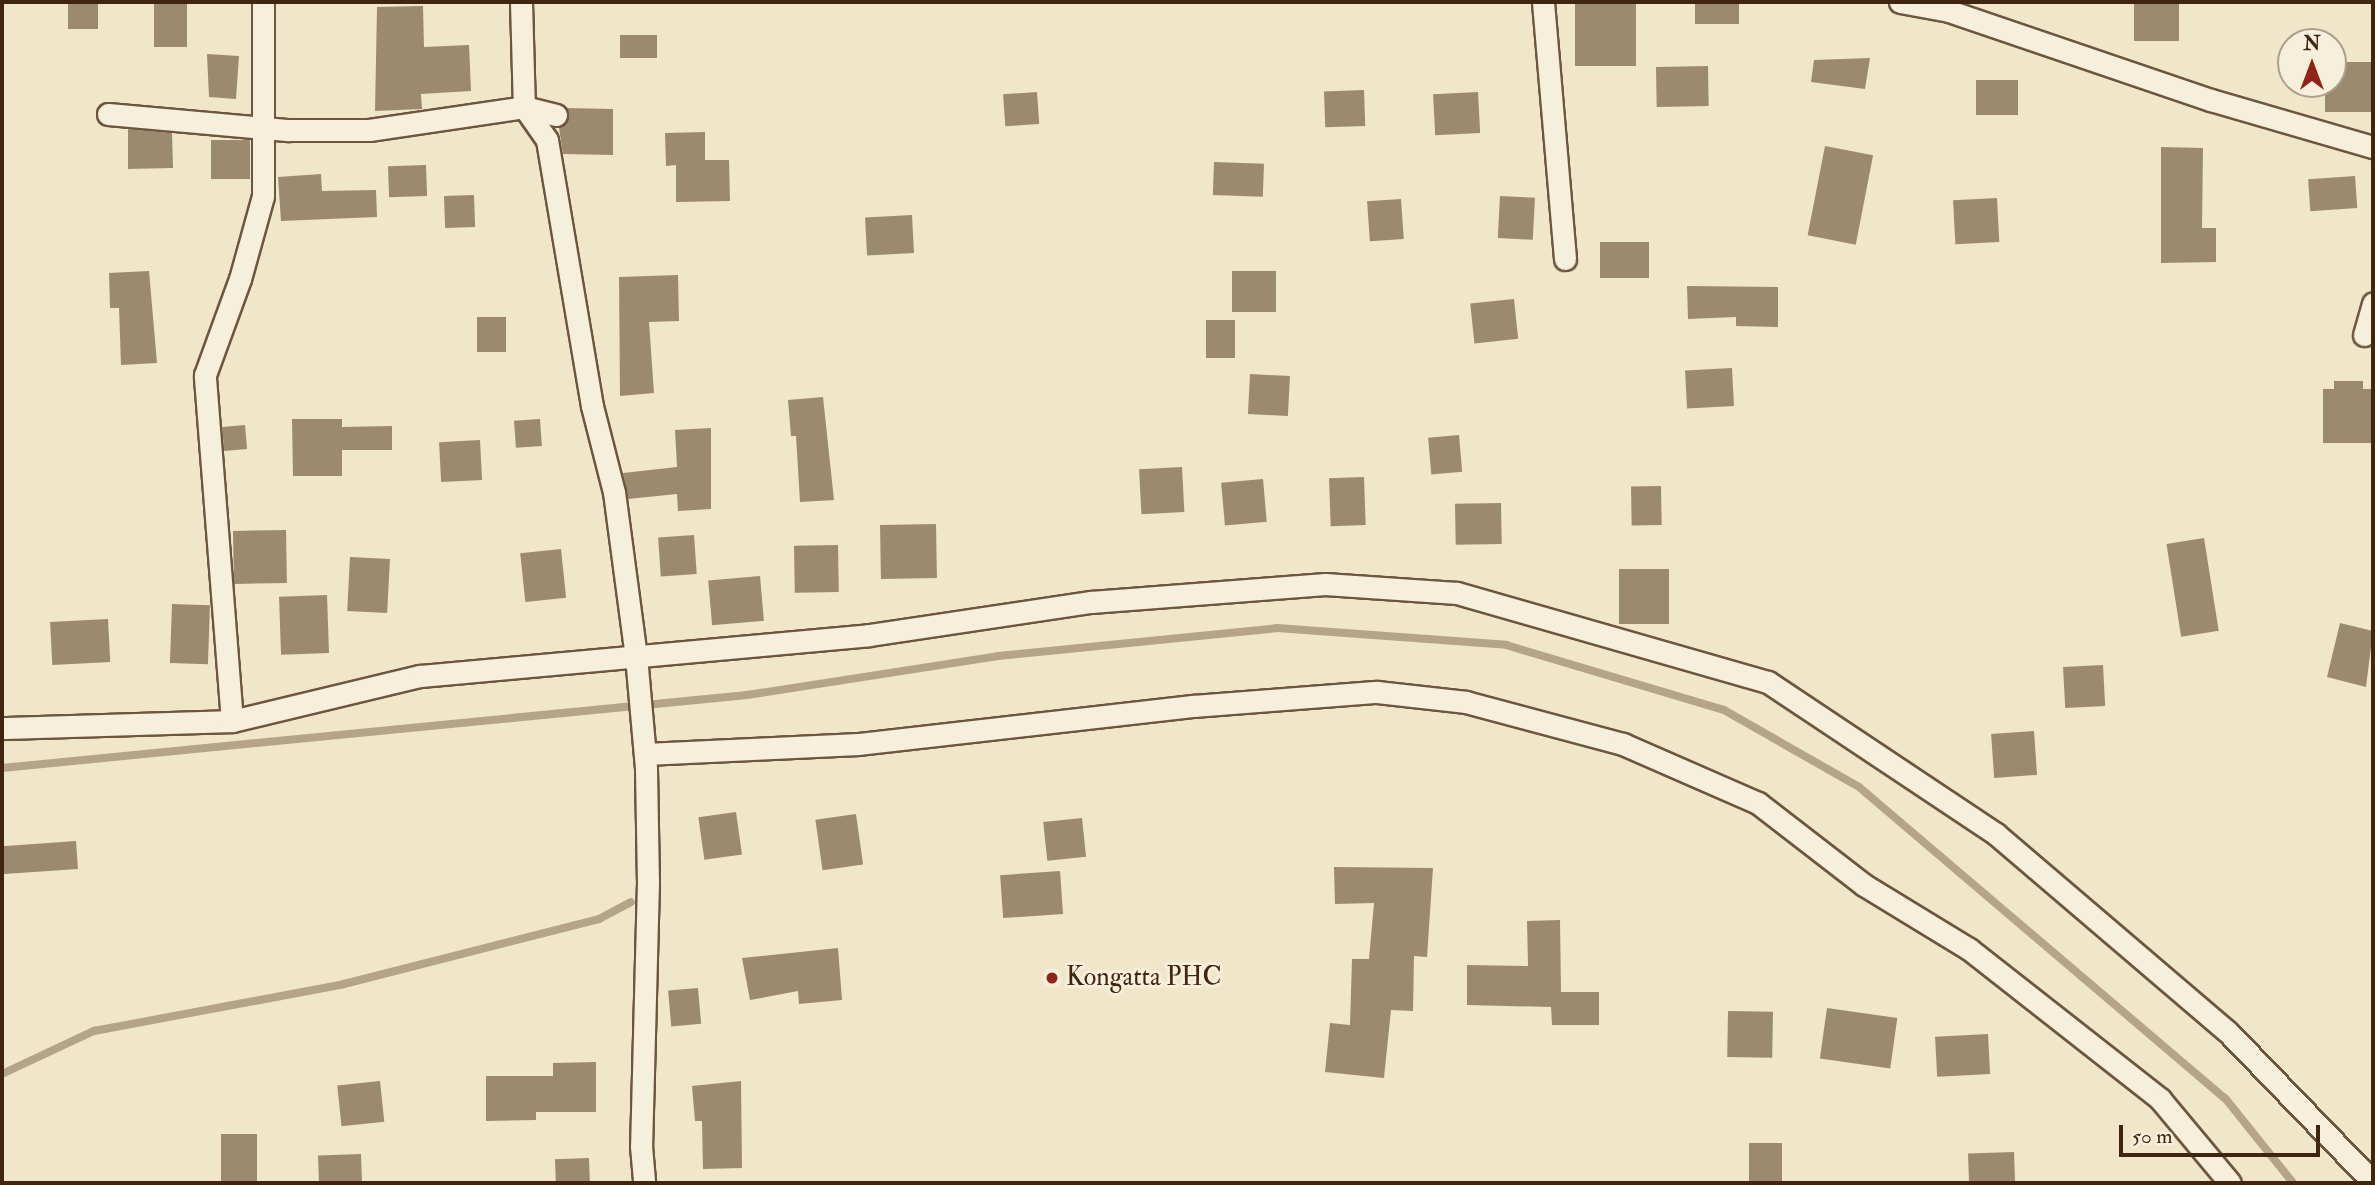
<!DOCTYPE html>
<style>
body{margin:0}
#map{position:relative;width:2375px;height:1185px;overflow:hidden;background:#f0e6c9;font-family:"IM FELL Double Pica",serif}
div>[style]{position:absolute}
.stream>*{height:8px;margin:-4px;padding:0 4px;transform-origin:4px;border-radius:4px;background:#b4a58a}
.building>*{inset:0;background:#9c8a70;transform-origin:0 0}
.roads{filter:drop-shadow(2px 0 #6c563e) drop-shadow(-2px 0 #6c563e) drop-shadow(0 2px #6c563e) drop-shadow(0 -2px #6c563e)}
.minor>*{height:21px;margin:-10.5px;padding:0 10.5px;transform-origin:10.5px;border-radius:10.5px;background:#f5efdc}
.dots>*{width:19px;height:19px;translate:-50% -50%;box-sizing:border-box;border:4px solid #f5efdc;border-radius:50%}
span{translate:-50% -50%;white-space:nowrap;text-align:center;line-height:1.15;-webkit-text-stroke:6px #f5efdc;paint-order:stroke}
.poi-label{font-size:26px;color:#402610}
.left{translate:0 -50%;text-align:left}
.frame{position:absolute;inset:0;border:4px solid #402610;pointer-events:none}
.north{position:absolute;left:2277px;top:28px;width:70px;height:70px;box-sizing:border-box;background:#f5efdc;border:2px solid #ad9f8a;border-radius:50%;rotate:0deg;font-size:19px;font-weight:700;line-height:28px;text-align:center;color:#402610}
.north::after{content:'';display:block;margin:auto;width:24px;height:32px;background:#8f2418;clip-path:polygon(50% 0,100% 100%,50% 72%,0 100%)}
.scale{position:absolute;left:2119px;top:1125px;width:201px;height:32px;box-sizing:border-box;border:4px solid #402610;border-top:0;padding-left:9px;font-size:21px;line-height:24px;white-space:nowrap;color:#402610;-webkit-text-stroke:5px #f5efdc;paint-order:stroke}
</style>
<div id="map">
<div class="stream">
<div style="left:2px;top:768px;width:749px;rotate:-5.6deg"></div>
<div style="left:747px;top:695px;width:254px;rotate:-8.8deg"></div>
<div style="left:998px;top:656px;width:280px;rotate:-5.7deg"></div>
<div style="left:1277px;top:628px;width:230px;rotate:4.2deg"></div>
<div style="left:1506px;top:645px;width:227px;rotate:16.6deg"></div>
<div style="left:1724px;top:710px;width:155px;rotate:29.7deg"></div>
<div style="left:1859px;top:787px;width:480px;rotate:40.4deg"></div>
<div style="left:2225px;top:1098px;width:109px;rotate:51.3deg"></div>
<div style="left:2px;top:1074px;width:102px;rotate:-25.1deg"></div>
<div style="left:94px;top:1031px;width:254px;rotate:-10.6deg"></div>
<div style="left:344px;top:984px;width:263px;rotate:-14.3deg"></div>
<div style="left:599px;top:919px;width:36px;rotate:-28deg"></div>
</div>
<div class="building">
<div style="left:68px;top:2px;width:30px;height:27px"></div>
<div style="left:154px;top:2px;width:33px;height:45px"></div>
<div style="left:1575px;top:2px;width:61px;height:64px"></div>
<div style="left:1695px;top:2px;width:44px;height:22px"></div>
<div style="left:2134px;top:2px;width:45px;height:39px"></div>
<div style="clip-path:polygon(423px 6px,424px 47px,469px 45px,471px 91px,421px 94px,422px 109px,375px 111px,377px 7px)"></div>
<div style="left:657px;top:35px;width:23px;height:37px;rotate:90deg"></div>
<div style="clip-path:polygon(207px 54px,239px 56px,236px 99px,209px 97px)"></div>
<div style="clip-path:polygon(1870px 58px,1865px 89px,1811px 82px,1814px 60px)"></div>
<div style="clip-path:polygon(2333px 62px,2373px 62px,2373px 112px,2325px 112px,2325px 84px,2333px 84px)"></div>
<div style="left:1708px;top:66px;width:40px;height:52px;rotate:89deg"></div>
<div style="left:1976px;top:80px;width:42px;height:35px"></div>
<div style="left:1364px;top:90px;width:36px;height:40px;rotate:88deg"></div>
<div style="left:1037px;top:92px;width:32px;height:34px;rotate:86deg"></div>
<div style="left:1478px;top:92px;width:41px;height:45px;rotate:87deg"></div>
<div style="clip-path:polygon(567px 108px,613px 109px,613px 155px,563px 154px,559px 128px,568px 119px)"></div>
<div style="clip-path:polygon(128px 129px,172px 133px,173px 168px,128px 169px)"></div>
<div style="clip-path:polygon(705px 132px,705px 160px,729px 160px,730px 201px,676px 202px,676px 165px,666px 166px,665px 133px)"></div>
<div style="left:250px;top:140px;width:39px;height:39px;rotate:90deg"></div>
<div style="left:1825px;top:146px;width:49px;height:91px;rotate:11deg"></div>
<div style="clip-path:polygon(2161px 147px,2203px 148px,2202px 228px,2216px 228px,2216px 262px,2161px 263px)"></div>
<div style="left:1214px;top:162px;width:50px;height:33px;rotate:2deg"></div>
<div style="left:426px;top:165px;width:31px;height:38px;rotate:88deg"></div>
<div style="clip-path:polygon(321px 174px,322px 191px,376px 190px,377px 217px,281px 221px,278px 177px)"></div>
<div style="left:2355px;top:176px;width:32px;height:47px;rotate:86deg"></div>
<div style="left:474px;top:195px;width:32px;height:30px;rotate:88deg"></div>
<div style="left:1500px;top:196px;width:35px;height:42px;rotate:3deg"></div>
<div style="left:1997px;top:198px;width:44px;height:44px;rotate:87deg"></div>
<div style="left:1401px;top:199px;width:40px;height:34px;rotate:86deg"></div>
<div style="left:912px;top:215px;width:38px;height:47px;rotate:87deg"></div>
<div style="left:1600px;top:242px;width:49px;height:36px"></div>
<div style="clip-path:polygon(149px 271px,157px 363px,121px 365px,119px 308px,110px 308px,109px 273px)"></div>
<div style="left:1232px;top:271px;width:44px;height:41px"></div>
<div style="clip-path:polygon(678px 275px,679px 321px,649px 322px,654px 393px,620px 396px,619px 277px)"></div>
<div style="clip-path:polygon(1687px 286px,1778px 287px,1778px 327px,1736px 326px,1736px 317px,1688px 319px)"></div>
<div style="left:1514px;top:299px;width:40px;height:44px;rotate:84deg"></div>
<div style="left:506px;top:317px;width:35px;height:29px;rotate:90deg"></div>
<div style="left:1206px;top:320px;width:29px;height:38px"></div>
<div style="left:1732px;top:368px;width:38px;height:47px;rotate:87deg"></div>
<div style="left:1250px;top:374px;width:40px;height:40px;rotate:3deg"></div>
<div style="clip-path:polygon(2334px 381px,2363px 381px,2363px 389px,2373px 389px,2373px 443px,2323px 443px,2323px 389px,2334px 389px)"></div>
<div style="clip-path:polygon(823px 397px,834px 500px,800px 502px,796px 436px,791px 436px,788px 400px)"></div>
<div style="clip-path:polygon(292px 419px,342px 419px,342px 427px,392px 426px,392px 450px,342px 450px,342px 476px,293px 476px)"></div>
<div style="left:540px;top:419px;width:27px;height:26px;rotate:86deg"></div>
<div style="left:245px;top:425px;width:24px;height:23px;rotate:85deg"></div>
<div style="clip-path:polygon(711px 428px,711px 509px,678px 511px,677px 494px,628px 499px,623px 473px,677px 467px,675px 430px)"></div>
<div style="left:1459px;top:435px;width:37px;height:31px;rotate:85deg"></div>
<div style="left:480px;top:440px;width:40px;height:41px;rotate:87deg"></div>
<div style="left:1182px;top:467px;width:45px;height:43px;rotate:87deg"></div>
<div style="left:1364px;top:477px;width:48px;height:35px;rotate:88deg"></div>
<div style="left:1263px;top:479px;width:43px;height:42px;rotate:85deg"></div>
<div style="left:1661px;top:486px;width:39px;height:30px;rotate:89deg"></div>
<div style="left:1501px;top:503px;width:41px;height:46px;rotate:89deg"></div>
<div style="left:936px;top:524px;width:54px;height:56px;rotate:89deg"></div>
<div style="left:286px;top:530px;width:53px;height:53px;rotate:89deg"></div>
<div style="left:694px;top:535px;width:39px;height:36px;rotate:86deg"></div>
<div style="left:2204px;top:538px;width:94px;height:38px;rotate:81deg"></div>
<div style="left:838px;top:545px;width:47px;height:44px;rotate:89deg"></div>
<div style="left:561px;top:549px;width:49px;height:41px;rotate:84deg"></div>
<div style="left:350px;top:557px;width:40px;height:54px;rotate:3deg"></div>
<div style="left:1619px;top:569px;width:50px;height:55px"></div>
<div style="left:760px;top:576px;width:45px;height:52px;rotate:85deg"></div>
<div style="left:327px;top:595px;width:58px;height:48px;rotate:88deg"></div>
<div style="left:172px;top:604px;width:38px;height:59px;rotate:2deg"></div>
<div style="left:108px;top:619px;width:43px;height:58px;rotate:87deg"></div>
<div style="clip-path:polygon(2340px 623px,2373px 631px,2366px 687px,2327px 677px)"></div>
<div style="left:2103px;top:665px;width:41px;height:40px;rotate:87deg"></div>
<div style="left:2034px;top:731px;width:44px;height:43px;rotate:86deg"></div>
<div style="left:736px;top:812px;width:43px;height:38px;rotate:82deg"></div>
<div style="left:856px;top:814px;width:51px;height:41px;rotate:82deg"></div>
<div style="left:1082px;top:818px;width:39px;height:39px;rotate:84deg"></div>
<div style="left:76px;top:841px;width:28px;height:74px;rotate:86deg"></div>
<div style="clip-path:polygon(1334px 867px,1433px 868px,1427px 957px,1414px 956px,1413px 1011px,1391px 1010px,1384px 1078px,1325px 1072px,1330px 1023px,1350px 1025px,1352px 959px,1369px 959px,1374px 903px,1335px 904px)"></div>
<div style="left:1060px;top:871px;width:43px;height:60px;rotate:86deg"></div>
<div style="clip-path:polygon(1560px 920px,1561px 992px,1599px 992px,1599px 1025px,1552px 1025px,1551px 1007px,1467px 1005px,1467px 965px,1528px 966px,1527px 921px)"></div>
<div style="clip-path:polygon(838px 948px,842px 1000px,799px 1004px,798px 991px,750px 1000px,742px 958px)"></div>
<div style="left:698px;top:988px;width:36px;height:30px;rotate:85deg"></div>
<div style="left:1827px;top:1008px;width:71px;height:51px;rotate:8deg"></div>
<div style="left:1728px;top:1011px;width:45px;height:46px;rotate:1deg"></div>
<div style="left:1988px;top:1034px;width:40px;height:53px;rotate:87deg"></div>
<div style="clip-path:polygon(596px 1062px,596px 1112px,536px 1112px,536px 1120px,486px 1121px,486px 1076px,553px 1076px,553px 1063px)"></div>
<div style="left:380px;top:1081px;width:41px;height:43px;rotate:84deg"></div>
<div style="clip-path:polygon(741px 1081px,742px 1168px,703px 1169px,702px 1121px,695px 1121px,692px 1086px)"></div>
<div style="left:221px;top:1134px;width:36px;height:49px"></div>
<div style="left:1749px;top:1143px;width:33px;height:40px"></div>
<div style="left:2014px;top:1152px;width:31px;height:46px;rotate:88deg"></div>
<div style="left:361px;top:1154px;width:29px;height:43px;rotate:88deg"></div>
<div style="left:589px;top:1158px;width:25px;height:34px;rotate:88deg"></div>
</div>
<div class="roads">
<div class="minor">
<div style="left:521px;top:2px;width:105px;rotate:88.4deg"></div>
<div style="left:524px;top:107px;width:40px;rotate:55.1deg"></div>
<div style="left:547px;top:140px;width:270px;rotate:80.4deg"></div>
<div style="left:592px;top:406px;width:89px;rotate:75.7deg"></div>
<div style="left:614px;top:492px;width:165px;rotate:82.4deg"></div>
<div style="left:636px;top:656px;width:113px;rotate:84.9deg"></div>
<div style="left:646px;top:769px;width:113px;rotate:89deg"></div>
<div style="left:648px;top:882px;width:264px;rotate:91.5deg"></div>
<div style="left:641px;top:1146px;width:37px;rotate:85deg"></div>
<div style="left:1543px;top:2px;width:258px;rotate:85.1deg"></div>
<div style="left:1900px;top:2px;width:50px;rotate:10.4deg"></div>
<div style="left:1949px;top:11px;width:277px;rotate:18.8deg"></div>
<div style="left:2211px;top:100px;width:169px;rotate:16.2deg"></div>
<div style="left:108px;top:114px;width:182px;rotate:5.1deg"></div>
<div style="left:289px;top:130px;width:80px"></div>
<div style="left:369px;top:130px;width:157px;rotate:-8.4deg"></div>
<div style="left:524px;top:107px;width:33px;rotate:14deg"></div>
<div style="left:2364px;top:335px;width:33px;rotate:-74deg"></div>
<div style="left:232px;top:721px;width:347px;rotate:-94.5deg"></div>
<div style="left:205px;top:375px;width:102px;rotate:-70deg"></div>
<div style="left:240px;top:279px;width:86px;rotate:-74.5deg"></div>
<div style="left:263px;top:196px;width:194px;rotate:-90deg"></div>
<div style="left:2px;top:728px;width:230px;rotate:-1.7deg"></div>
<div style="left:232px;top:721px;width:193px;rotate:-13.5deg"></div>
<div style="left:420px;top:676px;width:451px;rotate:-5.2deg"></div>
<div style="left:869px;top:635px;width:224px;rotate:-8.5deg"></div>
<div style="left:1091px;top:602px;width:235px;rotate:-4.4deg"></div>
<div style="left:1325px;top:584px;width:132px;rotate:3.9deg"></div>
<div style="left:1457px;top:593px;width:323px;rotate:16deg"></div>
<div style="left:1768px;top:682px;width:274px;rotate:33.7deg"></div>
<div style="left:1996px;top:834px;width:304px;rotate:40.5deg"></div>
<div style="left:2227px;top:1031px;width:210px;rotate:46deg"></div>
<div style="left:645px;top:754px;width:214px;rotate:-2.7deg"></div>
<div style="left:859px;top:744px;width:336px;rotate:-6.5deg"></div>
<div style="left:1193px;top:706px;width:185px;rotate:-4.4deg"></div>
<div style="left:1377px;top:692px;width:90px;rotate:6.4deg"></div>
<div style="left:1466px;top:702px;width:163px;rotate:15deg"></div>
<div style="left:1623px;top:744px;width:147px;rotate:23.6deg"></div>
<div style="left:1758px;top:803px;width:134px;rotate:37.7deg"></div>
<div style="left:1864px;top:885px;width:123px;rotate:31.4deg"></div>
<div style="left:1969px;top:949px;width:243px;rotate:38.1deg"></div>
<div style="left:2160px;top:1099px;width:109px;rotate:50.2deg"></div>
</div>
</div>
<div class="dots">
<div style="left:1052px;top:978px;background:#8f2418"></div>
</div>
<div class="poi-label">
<span class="left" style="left:1066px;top:978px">Kongatta PHC</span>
</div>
<div class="frame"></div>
<div class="north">N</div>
<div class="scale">50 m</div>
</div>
